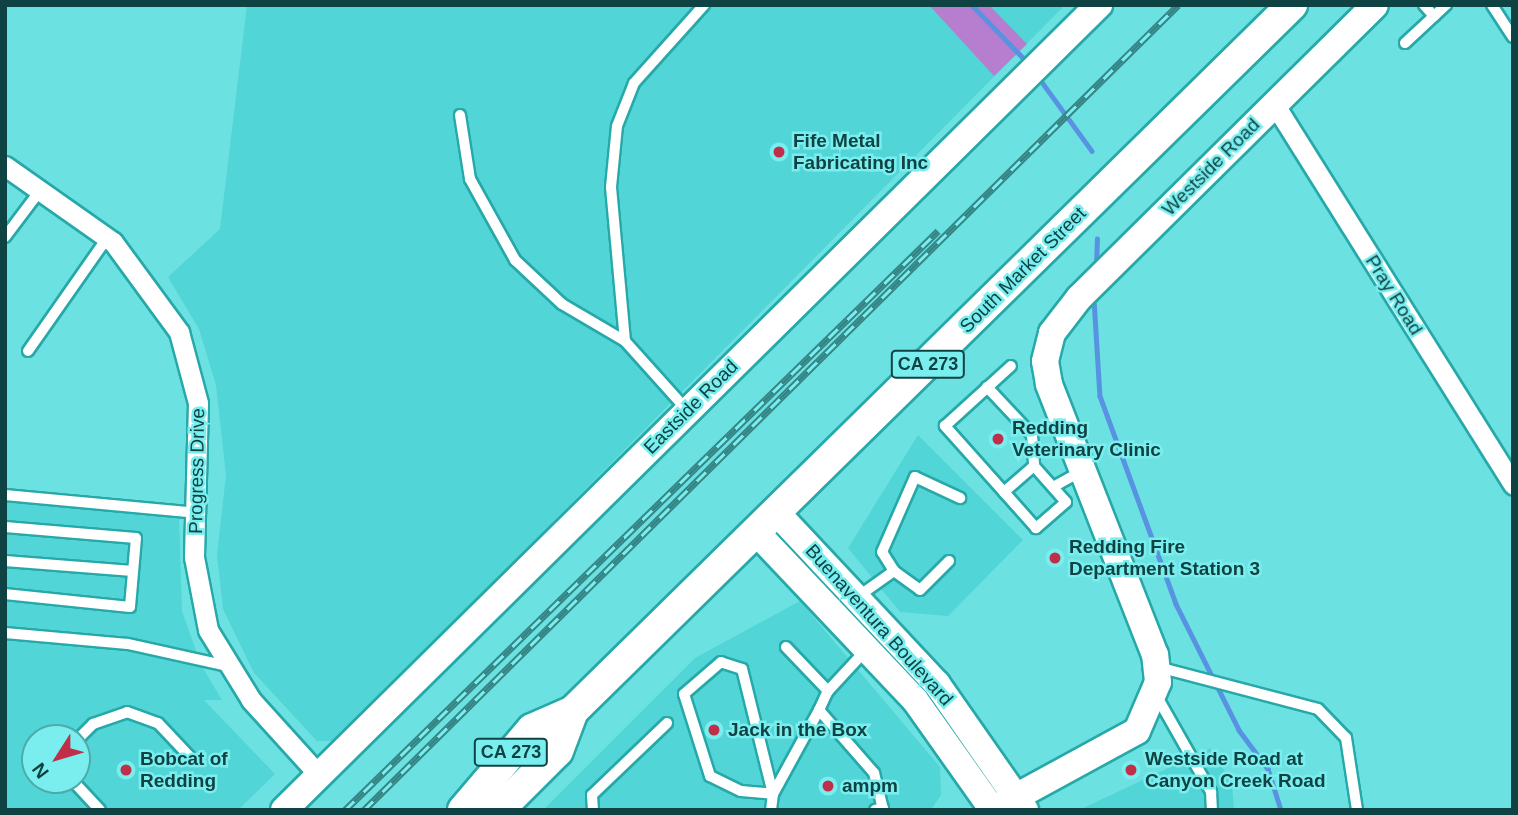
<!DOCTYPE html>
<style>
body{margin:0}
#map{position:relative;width:1518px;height:815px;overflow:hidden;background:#6ce1e1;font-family:Arial,sans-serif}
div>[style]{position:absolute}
.built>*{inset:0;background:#51d5d6}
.forest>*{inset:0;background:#b77dcf}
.stream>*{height:4.5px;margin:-2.25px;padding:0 2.25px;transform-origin:2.25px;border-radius:2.25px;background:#5893e1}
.roads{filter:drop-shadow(2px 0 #27a8a9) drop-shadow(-2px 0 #27a8a9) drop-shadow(0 2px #27a8a9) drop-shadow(0 -2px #27a8a9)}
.lane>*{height:10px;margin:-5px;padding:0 5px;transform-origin:5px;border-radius:5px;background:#fff}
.street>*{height:19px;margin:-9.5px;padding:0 9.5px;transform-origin:9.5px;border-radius:9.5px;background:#fff}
.secondary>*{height:26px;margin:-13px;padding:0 13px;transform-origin:13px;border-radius:13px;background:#fff}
.primary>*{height:30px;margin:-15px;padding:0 15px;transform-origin:15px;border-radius:15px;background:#fff}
.rail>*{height:7px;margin-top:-3.5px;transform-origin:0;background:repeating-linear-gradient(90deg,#7aeeef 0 13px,#368585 0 26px);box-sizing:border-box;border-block:2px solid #368585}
.dots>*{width:19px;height:19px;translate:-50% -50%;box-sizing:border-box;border:4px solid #7aeeef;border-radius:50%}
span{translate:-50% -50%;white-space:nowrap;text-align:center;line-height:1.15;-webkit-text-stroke:5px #7aeeef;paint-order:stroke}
.shield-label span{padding:2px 5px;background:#7aeeef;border:2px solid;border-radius:5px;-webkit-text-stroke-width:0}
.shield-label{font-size:18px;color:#0f4343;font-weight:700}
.poi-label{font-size:19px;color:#0f4343;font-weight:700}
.left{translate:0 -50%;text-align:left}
.street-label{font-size:19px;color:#0f4343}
.frame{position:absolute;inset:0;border:7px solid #0f4343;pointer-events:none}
.north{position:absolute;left:21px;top:724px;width:70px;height:70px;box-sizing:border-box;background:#7aeeef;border:2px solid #4faaaa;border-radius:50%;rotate:233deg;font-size:19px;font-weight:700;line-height:28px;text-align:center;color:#0f4343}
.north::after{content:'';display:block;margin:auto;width:24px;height:32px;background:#bf2f49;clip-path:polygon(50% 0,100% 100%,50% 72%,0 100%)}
</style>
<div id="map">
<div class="built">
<div style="clip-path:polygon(247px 5px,1065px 5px,336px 741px,317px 741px,254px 673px,223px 609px,217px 555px,226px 475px,216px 385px,199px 329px,168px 277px,220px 229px)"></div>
<div style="clip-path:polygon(918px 435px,1023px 540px,948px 616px,900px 612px,848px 548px)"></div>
<div style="clip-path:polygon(evenodd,5px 500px,179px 517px,182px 611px,201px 665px,222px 700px,204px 700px,275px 774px,238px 810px,5px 810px,5px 500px,35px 738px,77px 738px,77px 780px,35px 780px,35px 738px)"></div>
<div style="clip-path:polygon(800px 601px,940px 767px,941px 795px,931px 810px,543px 810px,695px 658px)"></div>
<div style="clip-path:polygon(1211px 748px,1232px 784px,1234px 810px,1079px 810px)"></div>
</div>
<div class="forest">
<div style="clip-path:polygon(929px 5px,989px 5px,1027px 44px,994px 76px)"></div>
</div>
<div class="stream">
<div style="left:972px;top:5px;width:79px;rotate:46deg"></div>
<div style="left:1039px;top:78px;width:90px;rotate:54deg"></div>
<div style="left:1096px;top:266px;width:27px;rotate:-88deg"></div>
<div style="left:1094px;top:299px;width:97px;rotate:86.5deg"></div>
<div style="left:1100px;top:396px;width:221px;rotate:69.9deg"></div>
<div style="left:1176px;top:604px;width:141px;rotate:63.4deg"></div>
<div style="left:1239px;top:730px;width:49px;rotate:53.4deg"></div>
<div style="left:1268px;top:769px;width:43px;rotate:72.4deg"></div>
</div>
<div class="roads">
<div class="lane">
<div style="left:1424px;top:5px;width:15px;rotate:48deg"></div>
<div style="left:1492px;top:5px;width:38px;rotate:57deg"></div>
<div style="left:1405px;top:43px;width:56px;rotate:-42.8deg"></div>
<div style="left:460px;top:115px;width:65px;rotate:81.1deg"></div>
<div style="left:470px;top:179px;width:93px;rotate:60.9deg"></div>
<div style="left:515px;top:260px;width:64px;rotate:43.1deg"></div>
<div style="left:562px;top:304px;width:73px;rotate:30.4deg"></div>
<div style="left:625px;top:341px;width:93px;rotate:48.1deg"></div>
<div style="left:5px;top:237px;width:56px;rotate:-52.9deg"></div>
<div style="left:625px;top:341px;width:155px;rotate:-95.2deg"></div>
<div style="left:611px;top:187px;width:61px;rotate:-84.4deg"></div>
<div style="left:617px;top:126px;width:46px;rotate:-68.4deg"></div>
<div style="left:634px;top:83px;width:105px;rotate:-48.1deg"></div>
<div style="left:28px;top:351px;width:138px;rotate:-55deg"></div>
<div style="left:987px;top:387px;width:66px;rotate:46.8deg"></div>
<div style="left:1032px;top:435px;width:31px;rotate:86deg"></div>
<div style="left:1034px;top:466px;width:48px;rotate:48.4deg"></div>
<div style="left:1066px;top:502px;width:40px;rotate:139deg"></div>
<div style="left:1036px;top:528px;width:48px;rotate:-131.6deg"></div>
<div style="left:1004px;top:492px;width:40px;rotate:-41deg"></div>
<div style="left:1053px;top:487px;width:33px;rotate:-29deg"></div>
<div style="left:1004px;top:492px;width:89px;rotate:-131.8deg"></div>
<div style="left:945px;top:426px;width:89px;rotate:-42.3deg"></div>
<div style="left:5px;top:495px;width:194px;rotate:5.3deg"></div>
<div style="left:5px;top:527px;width:131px;rotate:4.8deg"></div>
<div style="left:136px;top:538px;width:69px;rotate:95deg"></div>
<div style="left:130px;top:607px;width:126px;rotate:-174.1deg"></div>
<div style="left:5px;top:561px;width:128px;rotate:4.5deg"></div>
<div style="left:894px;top:571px;width:32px;rotate:36deg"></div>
<div style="left:920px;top:590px;width:41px;rotate:-45deg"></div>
<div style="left:856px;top:598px;width:47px;rotate:-35.4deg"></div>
<div style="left:894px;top:571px;width:22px;rotate:-122deg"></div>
<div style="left:882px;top:552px;width:82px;rotate:-66.3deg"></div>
<div style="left:915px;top:477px;width:50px;rotate:25deg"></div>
<div style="left:5px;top:633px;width:123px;rotate:5.1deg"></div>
<div style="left:128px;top:644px;width:101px;rotate:12.5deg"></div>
<div style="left:786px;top:647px;width:61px;rotate:46.3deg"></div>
<div style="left:1158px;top:667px;width:165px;rotate:14.7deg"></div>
<div style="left:1318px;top:709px;width:40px;rotate:46deg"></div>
<div style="left:1346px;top:738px;width:73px;rotate:81.3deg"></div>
<div style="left:1156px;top:695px;width:112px;rotate:60.4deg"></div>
<div style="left:1211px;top:792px;width:18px;rotate:87deg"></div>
<div style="left:819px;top:710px;width:21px;rotate:-65deg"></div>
<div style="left:828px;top:691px;width:54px;rotate:-47.2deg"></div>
<div style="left:77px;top:740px;width:23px;rotate:-45deg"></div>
<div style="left:93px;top:724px;width:36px;rotate:-19deg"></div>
<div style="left:127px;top:712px;width:33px;rotate:20deg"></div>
<div style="left:158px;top:723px;width:48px;rotate:46.7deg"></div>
<div style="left:72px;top:780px;width:41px;rotate:47deg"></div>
<div style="left:593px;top:810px;width:15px;rotate:-94deg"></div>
<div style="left:592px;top:795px;width:104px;rotate:-43.8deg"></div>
<div style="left:771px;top:810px;width:16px;rotate:-83deg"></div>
<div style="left:773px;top:794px;width:129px;rotate:-103.9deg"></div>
<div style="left:742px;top:669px;width:22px;rotate:-162deg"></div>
<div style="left:721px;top:662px;width:49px;rotate:139.1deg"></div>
<div style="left:684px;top:694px;width:86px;rotate:72.4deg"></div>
<div style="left:710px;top:776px;width:34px;rotate:26deg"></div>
<div style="left:741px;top:791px;width:32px;rotate:5deg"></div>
<div style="left:773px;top:794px;width:96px;rotate:-61.3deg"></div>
<div style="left:819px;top:710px;width:84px;rotate:48.9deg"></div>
<div style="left:874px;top:773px;width:36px;rotate:76deg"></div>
<div style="left:883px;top:808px;width:8px;rotate:166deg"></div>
</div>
<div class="street">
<div style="left:1275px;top:105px;width:448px;rotate:57.9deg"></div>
<div style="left:5px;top:166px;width:132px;rotate:35.1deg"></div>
<div style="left:113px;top:242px;width:112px;rotate:53.7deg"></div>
<div style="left:179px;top:332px;width:73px;rotate:75deg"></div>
<div style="left:198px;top:403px;width:154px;rotate:91.5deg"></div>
<div style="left:194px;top:557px;width:74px;rotate:79.1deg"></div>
<div style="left:208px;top:630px;width:82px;rotate:58.4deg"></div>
<div style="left:251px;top:700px;width:101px;rotate:47.8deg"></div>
</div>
<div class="secondary">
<div style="left:777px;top:513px;width:234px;rotate:46.9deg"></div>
<div style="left:937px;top:684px;width:154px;rotate:55.1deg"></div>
<div style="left:756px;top:532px;width:231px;rotate:46.6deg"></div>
<div style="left:915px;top:700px;width:135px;rotate:54.7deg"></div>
<div style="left:284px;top:810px;width:1146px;rotate:-44.65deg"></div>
<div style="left:992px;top:810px;width:165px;rotate:-28.6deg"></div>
<div style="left:1137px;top:731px;width:53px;rotate:-66.8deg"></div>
<div style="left:1158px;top:682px;width:27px;rotate:-96deg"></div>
<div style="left:1155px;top:655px;width:291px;rotate:-111.4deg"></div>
<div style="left:1049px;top:384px;width:23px;rotate:-100deg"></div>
<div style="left:1045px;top:361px;width:29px;rotate:-76deg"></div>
<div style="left:1052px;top:333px;width:44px;rotate:-52.4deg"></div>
<div style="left:1079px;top:298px;width:416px;rotate:-44.7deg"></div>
</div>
<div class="primary">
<div style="left:463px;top:810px;width:106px;rotate:-49.6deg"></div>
<div style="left:532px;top:729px;width:45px;rotate:-23.7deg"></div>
<div style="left:573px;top:711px;width:1008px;rotate:-44.48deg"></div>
<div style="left:499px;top:810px;width:83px;rotate:-45deg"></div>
<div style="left:558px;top:751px;width:43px;rotate:-69.4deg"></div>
</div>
</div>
<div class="rail">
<div style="left:345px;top:810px;width:829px;rotate:-44.32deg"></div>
<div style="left:364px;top:810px;width:1145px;rotate:-44.68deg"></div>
</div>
<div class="dots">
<div style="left:779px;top:152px;background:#bf2f49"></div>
<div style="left:998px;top:439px;background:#bf2f49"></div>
<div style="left:1055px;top:558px;background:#bf2f49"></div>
<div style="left:714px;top:730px;background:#bf2f49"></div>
<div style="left:126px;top:770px;background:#bf2f49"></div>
<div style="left:1131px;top:770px;background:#bf2f49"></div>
<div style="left:828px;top:786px;background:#bf2f49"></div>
</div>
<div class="shield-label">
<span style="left:928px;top:364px">CA 273</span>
<span style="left:511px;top:752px">CA 273</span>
</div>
<div class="poi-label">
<span class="left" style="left:793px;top:152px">Fife Metal<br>Fabricating Inc</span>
<span class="left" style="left:1012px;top:439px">Redding<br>Veterinary Clinic</span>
<span class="left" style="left:1069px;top:558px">Redding Fire<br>Department Station 3</span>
<span class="left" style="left:728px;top:730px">Jack in the Box</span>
<span class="left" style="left:140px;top:770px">Bobcat of<br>Redding</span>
<span class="left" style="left:1145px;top:770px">Westside Road at<br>Canyon Creek Road</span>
<span class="left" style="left:842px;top:786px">ampm</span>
</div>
<div class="street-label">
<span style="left:1211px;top:167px;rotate:-45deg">Westside Road</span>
<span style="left:1023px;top:270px;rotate:-45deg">South Market Street</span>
<span style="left:1394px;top:295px;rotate:58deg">Pray Road</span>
<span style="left:691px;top:407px;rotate:-45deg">Eastside Road</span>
<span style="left:197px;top:471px;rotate:-89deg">Progress Drive</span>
<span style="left:879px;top:625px;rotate:48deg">Buenaventura Boulevard</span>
</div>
<div class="frame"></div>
<div class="north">N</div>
</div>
